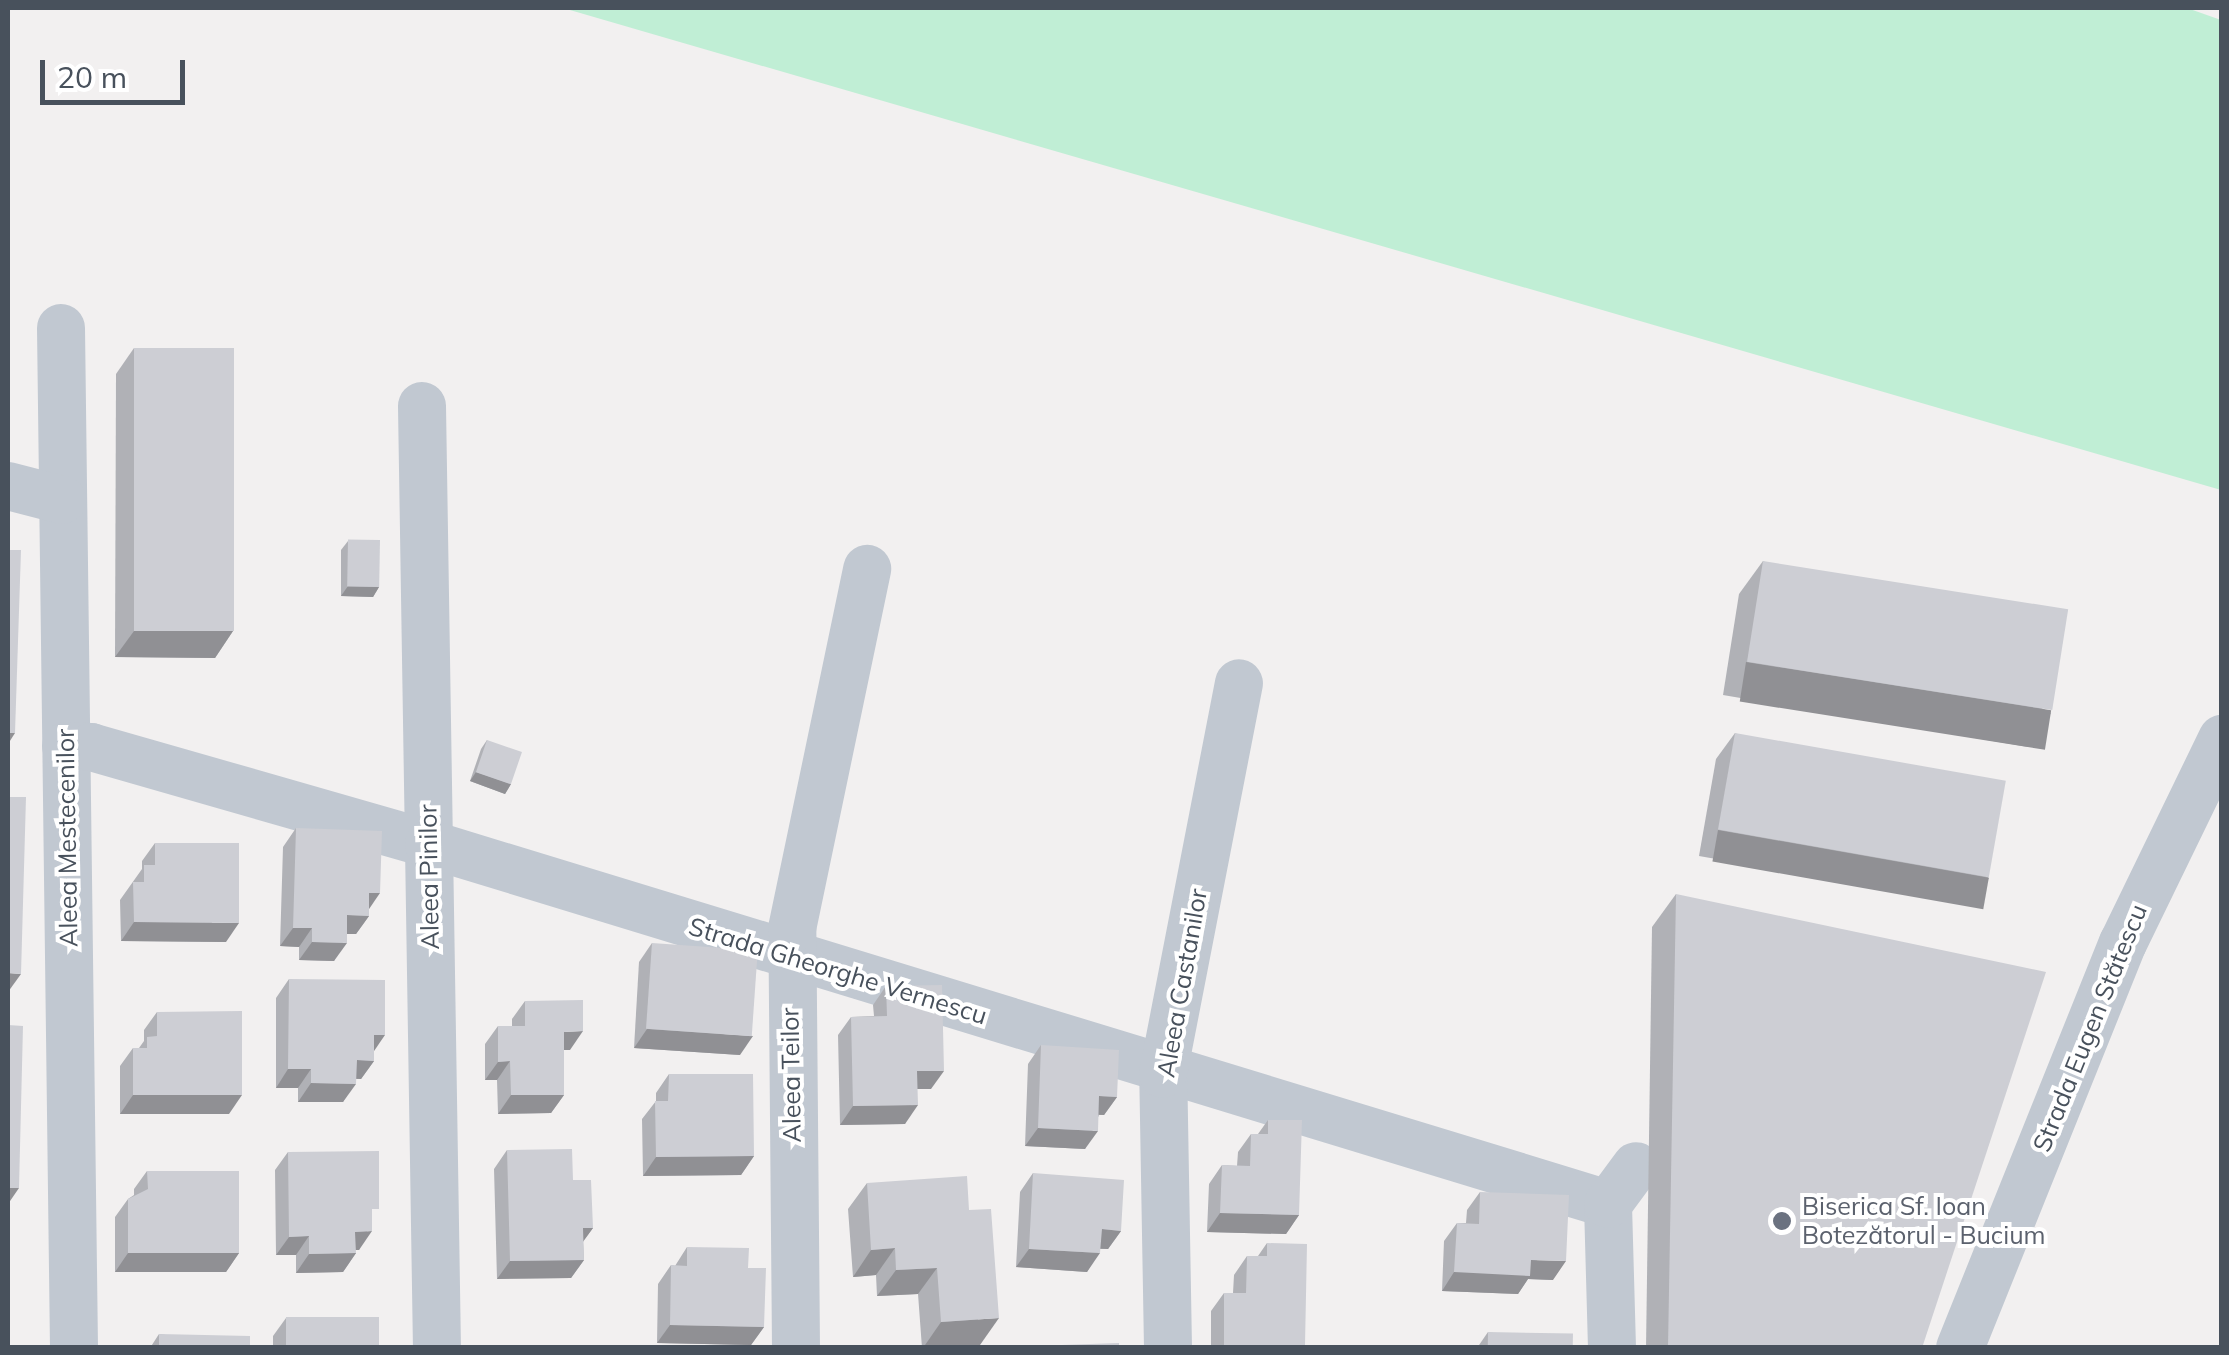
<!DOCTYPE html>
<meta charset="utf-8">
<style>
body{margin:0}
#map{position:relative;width:2229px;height:1355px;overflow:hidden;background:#f2f0f0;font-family:Mulish,sans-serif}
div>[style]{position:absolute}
.green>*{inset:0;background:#c0eed5}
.street>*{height:48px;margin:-24px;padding:0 24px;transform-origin:24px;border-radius:24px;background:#c1c8d1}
.wall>*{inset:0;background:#b0b1b6}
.shaded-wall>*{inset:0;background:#909094;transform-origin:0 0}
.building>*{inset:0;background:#cdced4;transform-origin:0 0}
.dots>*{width:28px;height:28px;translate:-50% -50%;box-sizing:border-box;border:5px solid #fff;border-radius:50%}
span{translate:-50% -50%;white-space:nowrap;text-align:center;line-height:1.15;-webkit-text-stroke:8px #fff;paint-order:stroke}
.street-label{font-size:25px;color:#48515c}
.worship-label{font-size:25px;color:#5b616d}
.left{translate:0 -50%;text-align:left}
.frame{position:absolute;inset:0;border:10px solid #48515c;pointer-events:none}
.scale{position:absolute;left:40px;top:60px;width:145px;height:45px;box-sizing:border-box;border:5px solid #48515c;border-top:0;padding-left:12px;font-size:30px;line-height:35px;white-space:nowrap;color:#48515c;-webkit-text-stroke:8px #fff;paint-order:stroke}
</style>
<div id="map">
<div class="green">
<div style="clip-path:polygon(563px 8px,2187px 8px,2221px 20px,2221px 490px)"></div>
</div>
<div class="street">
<div style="left:61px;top:328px;width:1020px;rotate:89.27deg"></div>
<div style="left:422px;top:406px;width:942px;rotate:89.09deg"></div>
<div style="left:8px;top:486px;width:56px;rotate:14.5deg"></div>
<div style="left:66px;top:746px;width:25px;rotate:2deg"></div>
<div style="left:91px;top:747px;width:352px;rotate:16deg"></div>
<div style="left:429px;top:844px;width:1233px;rotate:16.98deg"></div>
<div style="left:796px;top:1348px;width:419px;rotate:-90.5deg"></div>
<div style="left:792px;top:929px;width:368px;rotate:-78.2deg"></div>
<div style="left:1168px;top:1348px;width:274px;rotate:-91deg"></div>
<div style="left:1163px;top:1074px;width:398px;rotate:-79deg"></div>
<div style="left:1612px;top:1348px;width:144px;rotate:-91.6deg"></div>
<div style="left:1608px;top:1204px;width:47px;rotate:-53.6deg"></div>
<div style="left:1960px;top:1348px;width:437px;rotate:-68.1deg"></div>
<div style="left:2123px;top:943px;width:227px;rotate:-64.1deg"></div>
</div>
<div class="wall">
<div style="clip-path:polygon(134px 348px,233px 631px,215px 658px,115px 657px,116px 374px)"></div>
<div style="clip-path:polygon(348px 541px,379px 587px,373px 597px,341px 596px,341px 550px)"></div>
<div style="clip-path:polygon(1763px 561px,2051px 713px,2028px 747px,1723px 695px,1739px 594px)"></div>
<div style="clip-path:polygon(1735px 733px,1989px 878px,1970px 904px,1699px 856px,1716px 759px)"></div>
<div style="clip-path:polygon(487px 740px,511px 784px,505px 794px,470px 781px,481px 749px)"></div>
<div style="clip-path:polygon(296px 828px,369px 909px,369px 916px,356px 934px,347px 934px,334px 961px,299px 960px,299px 947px,280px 946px,283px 847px)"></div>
<div style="clip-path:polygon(155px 843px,226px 942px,121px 941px,120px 900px,142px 869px,142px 861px)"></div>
<div style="clip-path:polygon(1676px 894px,1922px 1348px,1646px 1348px,1652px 927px)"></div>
<div style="clip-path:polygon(652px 943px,740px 1055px,634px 1048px,639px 962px)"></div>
<div style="clip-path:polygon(289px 979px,374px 1061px,361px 1079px,356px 1079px,343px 1102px,298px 1102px,298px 1088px,276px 1088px,276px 998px)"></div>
<div style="clip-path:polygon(886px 986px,931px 1089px,917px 1089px,905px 1124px,840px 1125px,838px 1035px,851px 1017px,874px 1016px,873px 1005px)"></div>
<div style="clip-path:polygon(525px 1001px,570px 1050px,564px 1050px,564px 1095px,551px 1113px,498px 1114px,497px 1080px,485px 1080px,485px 1044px,498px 1026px,512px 1026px,512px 1019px)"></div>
<div style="clip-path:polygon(157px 1012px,229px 1114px,120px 1114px,120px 1066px,133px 1048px,139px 1048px,144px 1041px,144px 1030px)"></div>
<div style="clip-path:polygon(1041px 1045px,1117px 1097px,1104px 1115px,1099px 1115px,1085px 1149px,1025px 1146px,1028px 1064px)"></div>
<div style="clip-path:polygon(669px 1074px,754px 1156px,741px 1175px,643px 1176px,642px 1119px,656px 1101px,656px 1093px)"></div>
<div style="clip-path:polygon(1268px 1120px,1299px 1215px,1286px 1234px,1207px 1232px,1209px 1184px,1222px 1165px,1237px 1166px,1238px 1152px,1251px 1134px,1258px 1134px)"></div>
<div style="clip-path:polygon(507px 1150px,573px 1180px,593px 1228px,583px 1241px,584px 1260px,571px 1278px,497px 1279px,494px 1169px)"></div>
<div style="clip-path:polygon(288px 1152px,372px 1220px,359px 1250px,355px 1250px,356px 1253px,343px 1272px,296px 1273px,296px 1255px,276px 1255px,275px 1170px)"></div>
<div style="clip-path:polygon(147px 1171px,239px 1253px,226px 1272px,115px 1272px,115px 1217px,128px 1199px,134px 1195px,134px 1189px)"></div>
<div style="clip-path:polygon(1033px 1173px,1121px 1231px,1108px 1249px,1100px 1249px,1087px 1272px,1016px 1267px,1020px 1192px)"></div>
<div style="clip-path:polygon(867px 1183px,969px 1210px,980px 1345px,922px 1348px,918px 1294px,877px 1296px,876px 1275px,853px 1277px,848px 1209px)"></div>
<div style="clip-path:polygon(1480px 1192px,1553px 1280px,1528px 1279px,1518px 1294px,1442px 1291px,1444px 1241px,1457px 1223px,1466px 1223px,1467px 1210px)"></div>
<div style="clip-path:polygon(1267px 1243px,1305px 1346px,1304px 1348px,1211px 1348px,1211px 1311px,1224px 1293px,1233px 1293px,1234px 1275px,1247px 1256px,1258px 1256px)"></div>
<div style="clip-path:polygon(687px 1247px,748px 1268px,764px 1327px,751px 1345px,657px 1343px,658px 1284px,671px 1265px,675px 1266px)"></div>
<div style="clip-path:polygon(286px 1318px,379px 1348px,273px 1348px,273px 1336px)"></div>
<div style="clip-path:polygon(1488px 1332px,1572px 1348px,1477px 1348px)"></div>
<div style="clip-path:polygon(159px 1334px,250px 1348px,150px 1348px)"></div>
</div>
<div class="shaded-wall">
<div style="clip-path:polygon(348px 586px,379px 587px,373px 597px,341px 596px)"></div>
<div style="clip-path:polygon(134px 631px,233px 631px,215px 658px,115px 657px)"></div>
<div style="left:1746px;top:662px;width:309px;height:40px;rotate:9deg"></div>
<div style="clip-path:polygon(8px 733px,15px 733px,8px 744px)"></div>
<div style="clip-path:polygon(476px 772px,511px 784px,505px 794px,470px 781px)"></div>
<div style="left:1718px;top:830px;width:275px;height:32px;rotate:10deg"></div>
<div style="clip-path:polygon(369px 893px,380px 893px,367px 912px)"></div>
<div style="clip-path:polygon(347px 915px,369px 916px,356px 934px,334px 934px)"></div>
<div style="clip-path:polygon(134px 922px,239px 923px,226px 942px,121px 941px)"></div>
<div style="clip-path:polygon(293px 928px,312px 928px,299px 947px,280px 946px)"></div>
<div style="clip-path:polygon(312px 942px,347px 943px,334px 961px,299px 960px)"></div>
<div style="clip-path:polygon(8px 973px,21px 974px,8px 992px)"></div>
<div style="clip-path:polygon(647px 1029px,753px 1036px,740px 1055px,634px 1048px)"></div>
<div style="clip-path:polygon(583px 1031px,570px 1050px,551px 1050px,564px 1032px)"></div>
<div style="clip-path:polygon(374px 1035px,385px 1035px,372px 1054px)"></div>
<div style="clip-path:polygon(357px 1060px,374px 1061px,361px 1079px,344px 1078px)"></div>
<div style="clip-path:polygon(510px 1061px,497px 1080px,485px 1080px,498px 1062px)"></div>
<div style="clip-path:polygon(288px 1069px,311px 1069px,298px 1088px,276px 1088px)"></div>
<div style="clip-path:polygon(917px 1071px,944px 1071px,931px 1089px,904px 1089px)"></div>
<div style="clip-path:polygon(311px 1083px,356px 1084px,343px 1102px,298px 1102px)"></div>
<div style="clip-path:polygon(133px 1095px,242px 1095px,229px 1114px,120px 1114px)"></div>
<div style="clip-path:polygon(511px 1095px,564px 1095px,551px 1113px,498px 1114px)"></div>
<div style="clip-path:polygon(1099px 1096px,1117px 1097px,1104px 1115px,1086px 1114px)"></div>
<div style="clip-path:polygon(918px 1105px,905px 1124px,840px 1125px,853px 1106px)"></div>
<div style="clip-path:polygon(1038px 1128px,1098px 1131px,1085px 1149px,1025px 1146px)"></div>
<div style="clip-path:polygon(754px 1156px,741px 1175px,643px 1176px,656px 1157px)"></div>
<div style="clip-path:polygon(8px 1188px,19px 1188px,8px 1204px)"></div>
<div style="clip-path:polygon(1220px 1213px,1299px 1215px,1286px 1234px,1207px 1232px)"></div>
<div style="clip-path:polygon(583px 1228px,593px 1228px,580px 1246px)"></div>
<div style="clip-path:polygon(1102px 1229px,1121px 1231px,1108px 1249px,1089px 1248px)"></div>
<div style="clip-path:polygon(372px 1231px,359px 1250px,342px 1250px,355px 1232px)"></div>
<div style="clip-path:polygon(309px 1236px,296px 1255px,276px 1255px,289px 1237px)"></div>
<div style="clip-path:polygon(895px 1248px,876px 1275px,853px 1277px,871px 1250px)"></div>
<div style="clip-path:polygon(1029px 1249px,1100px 1253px,1087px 1272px,1016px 1267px)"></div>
<div style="clip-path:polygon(128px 1253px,239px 1253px,226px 1272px,115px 1272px)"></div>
<div style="clip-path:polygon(356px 1253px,343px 1272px,296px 1273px,309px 1254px)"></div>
<div style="clip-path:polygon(584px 1260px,571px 1278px,497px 1279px,510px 1261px)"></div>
<div style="clip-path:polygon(1531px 1260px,1566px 1261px,1553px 1280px,1528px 1279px,1518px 1294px,1442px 1291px,1454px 1272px)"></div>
<div style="clip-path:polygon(937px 1268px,918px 1294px,877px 1296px,896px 1270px)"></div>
<div style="clip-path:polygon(999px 1318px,980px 1345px,923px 1348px,941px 1322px)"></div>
<div style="clip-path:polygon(670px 1325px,764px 1327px,751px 1345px,657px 1343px)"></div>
<div style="clip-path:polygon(1224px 1345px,1305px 1346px,1304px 1348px,1221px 1348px)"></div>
</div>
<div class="building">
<div style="left:134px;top:348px;width:100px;height:283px"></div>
<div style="left:380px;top:540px;width:47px;height:32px;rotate:91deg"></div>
<div style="clip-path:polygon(8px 550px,21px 550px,15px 733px,8px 733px)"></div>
<div style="left:1763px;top:561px;width:309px;height:102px;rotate:9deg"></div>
<div style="left:1735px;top:733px;width:275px;height:98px;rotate:10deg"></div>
<div style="left:487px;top:740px;width:37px;height:34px;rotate:19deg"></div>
<div style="clip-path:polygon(8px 797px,26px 797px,21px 974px,8px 973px)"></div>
<div style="clip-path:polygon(296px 828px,382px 831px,380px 893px,369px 893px,369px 916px,347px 915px,347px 943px,312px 942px,312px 928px,293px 928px)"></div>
<div style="clip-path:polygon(155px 843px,239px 843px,239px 923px,134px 922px,133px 882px,144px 882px,144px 865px,155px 865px)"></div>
<div style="clip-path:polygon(1676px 894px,2046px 972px,1922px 1348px,1668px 1348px)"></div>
<div style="left:652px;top:943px;width:106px;height:86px;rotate:4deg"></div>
<div style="clip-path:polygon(289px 979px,385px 980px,385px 1035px,374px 1035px,374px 1061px,357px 1060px,356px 1084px,311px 1083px,311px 1069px,288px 1069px)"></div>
<div style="clip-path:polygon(942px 985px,944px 1071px,917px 1071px,918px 1105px,853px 1106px,851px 1017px,887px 1016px,886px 986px)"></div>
<div style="clip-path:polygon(583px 1000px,583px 1031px,564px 1032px,564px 1095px,511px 1095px,510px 1061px,498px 1062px,498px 1026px,525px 1026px,525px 1001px)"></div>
<div style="clip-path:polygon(242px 1011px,242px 1095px,133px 1095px,133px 1048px,147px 1048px,147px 1037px,157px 1036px,157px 1012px)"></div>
<div style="clip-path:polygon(8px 1025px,23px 1026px,19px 1188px,8px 1188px)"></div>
<div style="clip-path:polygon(1041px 1045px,1119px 1050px,1117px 1097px,1099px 1096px,1098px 1131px,1038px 1128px)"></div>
<div style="clip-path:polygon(669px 1074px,753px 1074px,754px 1156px,656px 1157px,655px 1101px,668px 1101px)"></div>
<div style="clip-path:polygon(1268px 1120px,1302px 1120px,1299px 1215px,1220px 1213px,1222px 1165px,1250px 1166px,1251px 1134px,1268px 1134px)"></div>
<div style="clip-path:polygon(572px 1149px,573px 1180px,591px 1180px,593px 1228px,583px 1228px,584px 1260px,510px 1261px,507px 1150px)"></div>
<div style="clip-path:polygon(379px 1151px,379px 1209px,372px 1209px,372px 1231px,355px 1232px,356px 1253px,309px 1254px,309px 1236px,289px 1237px,288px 1152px)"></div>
<div style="clip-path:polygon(147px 1171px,239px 1171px,239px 1253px,128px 1253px,128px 1199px,148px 1189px)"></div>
<div style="clip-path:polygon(1033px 1173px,1124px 1180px,1121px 1231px,1102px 1229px,1100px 1253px,1029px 1249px)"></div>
<div style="clip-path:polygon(967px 1176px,969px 1210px,991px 1209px,999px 1318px,941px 1322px,937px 1268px,896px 1270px,895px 1248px,871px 1250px,867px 1183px)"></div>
<div style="clip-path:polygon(1480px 1192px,1569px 1195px,1566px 1261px,1531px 1260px,1530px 1276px,1454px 1272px,1457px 1223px,1479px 1224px)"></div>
<div style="clip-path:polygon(1267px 1243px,1307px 1244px,1305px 1346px,1224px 1345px,1224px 1293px,1246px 1293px,1247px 1256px,1267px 1256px)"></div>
<div style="clip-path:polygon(687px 1247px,749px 1248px,748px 1268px,766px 1268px,764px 1327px,670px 1325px,671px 1265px,687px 1266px)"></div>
<div style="left:379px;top:1317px;width:31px;height:93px;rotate:90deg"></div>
<div style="left:1488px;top:1332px;width:85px;height:16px;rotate:1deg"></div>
<div style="clip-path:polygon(159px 1334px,250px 1336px,250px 1348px,159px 1348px)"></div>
<div style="clip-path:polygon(1119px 1343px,1119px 1348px,1033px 1348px,1033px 1346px)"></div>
</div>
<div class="dots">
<div style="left:1782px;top:1221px;background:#6b7280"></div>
</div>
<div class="street-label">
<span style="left:67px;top:838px;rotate:-91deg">Aleea Mestecenilor</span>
<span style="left:429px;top:877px;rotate:-91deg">Aleea Pinilor</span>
<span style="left:838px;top:971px;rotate:17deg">Strada Gheorghe Vernescu</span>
<span style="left:1182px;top:983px;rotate:-80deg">Aleea Castanilor</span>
<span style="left:2090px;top:1028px;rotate:-68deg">Strada Eugen Stătescu</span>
<span style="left:791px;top:1075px;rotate:-91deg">Aleea Teilor</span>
</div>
<div class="worship-label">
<span class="left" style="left:1802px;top:1221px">Biserica Sf. Ioan<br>Botezătorul - Bucium</span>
</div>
<div class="frame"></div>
<div class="scale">20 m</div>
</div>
